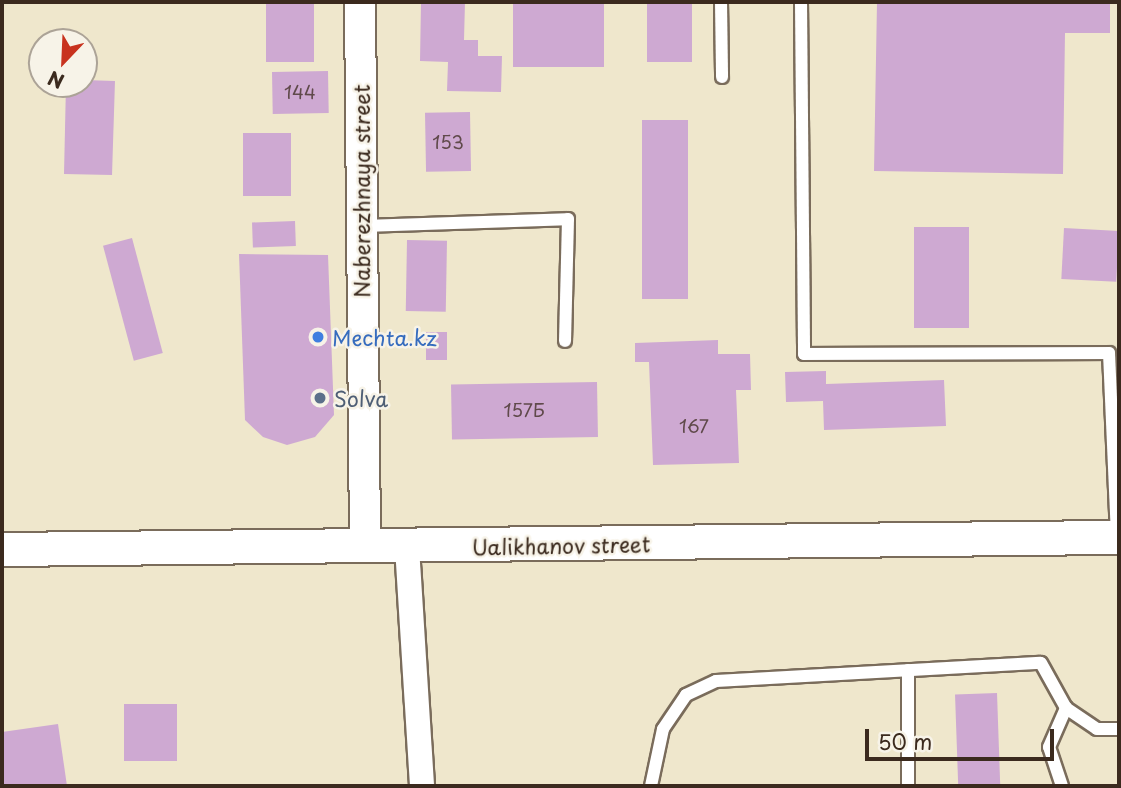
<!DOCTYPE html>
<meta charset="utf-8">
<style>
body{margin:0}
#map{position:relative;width:1121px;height:788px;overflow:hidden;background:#efe7cc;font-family:"Playpen Sans",sans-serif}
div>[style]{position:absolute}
.building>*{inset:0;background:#cea9d2;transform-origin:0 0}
.roads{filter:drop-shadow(2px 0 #7a6c5b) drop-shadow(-2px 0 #7a6c5b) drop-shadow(0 2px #7a6c5b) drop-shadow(0 -2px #7a6c5b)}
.service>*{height:12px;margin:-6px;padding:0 6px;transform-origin:6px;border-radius:6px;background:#fff}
.minor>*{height:24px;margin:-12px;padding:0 12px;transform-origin:12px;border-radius:12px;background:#fff}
.tertiary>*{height:30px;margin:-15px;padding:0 15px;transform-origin:15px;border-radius:15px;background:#fff}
.secondary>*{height:33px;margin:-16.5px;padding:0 16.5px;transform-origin:16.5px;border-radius:16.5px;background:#fff}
.dots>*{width:19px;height:19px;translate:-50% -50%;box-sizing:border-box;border:4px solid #f7f3e8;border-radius:50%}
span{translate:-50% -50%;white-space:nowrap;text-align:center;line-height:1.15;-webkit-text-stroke:5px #f7f3e8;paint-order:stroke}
.number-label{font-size:18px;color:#604a4b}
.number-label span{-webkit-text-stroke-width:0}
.street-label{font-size:21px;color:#3b2a1e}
.shop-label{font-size:21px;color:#366cbe}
.left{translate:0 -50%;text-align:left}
.service-label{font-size:21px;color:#4e5e75}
.frame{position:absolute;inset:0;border:4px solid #3b2a1e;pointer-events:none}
.north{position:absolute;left:28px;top:28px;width:70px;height:70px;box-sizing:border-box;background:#f7f3e8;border:2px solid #aca397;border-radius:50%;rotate:203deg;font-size:19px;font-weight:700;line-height:28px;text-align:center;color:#3b2a1e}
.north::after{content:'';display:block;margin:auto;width:24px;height:32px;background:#c8321e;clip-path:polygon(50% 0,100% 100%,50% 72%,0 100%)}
.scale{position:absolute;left:865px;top:729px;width:189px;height:32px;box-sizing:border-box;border:4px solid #3b2a1e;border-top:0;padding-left:9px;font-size:21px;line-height:24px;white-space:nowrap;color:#3b2a1e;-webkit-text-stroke:5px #f7f3e8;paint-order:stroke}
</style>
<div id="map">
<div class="building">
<div style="left:266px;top:2px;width:48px;height:60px"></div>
<div style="clip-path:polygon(421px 2px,465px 2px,464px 40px,478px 40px,478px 56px,502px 56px,501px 92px,447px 91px,448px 62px,420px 61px)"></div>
<div style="left:513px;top:2px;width:91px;height:65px"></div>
<div style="clip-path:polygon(877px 2px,1110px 2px,1110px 33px,1065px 33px,1063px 174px,874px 171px)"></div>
<div style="left:647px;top:3px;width:45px;height:59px"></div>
<div style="left:328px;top:71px;width:42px;height:56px;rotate:89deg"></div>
<div style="clip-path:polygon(84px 80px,115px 81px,112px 175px,64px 174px,66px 84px)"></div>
<div style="left:470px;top:112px;width:59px;height:45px;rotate:89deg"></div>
<div style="left:642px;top:120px;width:46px;height:179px"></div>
<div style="left:243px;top:133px;width:48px;height:63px"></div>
<div style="left:295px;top:221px;width:25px;height:43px;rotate:88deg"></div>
<div style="left:914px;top:227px;width:55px;height:101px"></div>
<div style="left:1064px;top:228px;width:55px;height:51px;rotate:3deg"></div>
<div style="left:132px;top:238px;width:119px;height:30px;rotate:75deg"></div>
<div style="left:407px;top:240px;width:40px;height:71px;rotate:1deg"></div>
<div style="clip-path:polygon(239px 254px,328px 255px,334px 415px,315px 437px,287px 445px,263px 437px,245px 420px)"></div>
<div style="left:426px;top:332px;width:21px;height:28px"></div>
<div style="clip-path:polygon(718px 340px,718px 354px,750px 354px,751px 390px,736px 390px,739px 463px,653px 465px,649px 362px,635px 362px,635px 343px)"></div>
<div style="clip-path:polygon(826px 371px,826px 384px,944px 380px,946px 426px,824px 430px,823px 401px,786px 402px,785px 372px)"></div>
<div style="left:597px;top:382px;width:55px;height:146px;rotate:89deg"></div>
<div style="left:997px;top:693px;width:93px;height:42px;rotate:88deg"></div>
<div style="left:124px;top:704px;width:53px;height:57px"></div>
<div style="clip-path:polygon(58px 724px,67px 786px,2px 786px,2px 732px)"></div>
</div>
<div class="roads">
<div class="service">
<div style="left:721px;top:2px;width:75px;rotate:89.2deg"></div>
<div style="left:801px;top:2px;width:352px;rotate:89.5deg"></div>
<div style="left:804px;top:354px;width:305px;rotate:-0.2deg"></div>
<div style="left:1109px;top:353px;width:184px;rotate:87.5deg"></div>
<div style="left:362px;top:226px;width:206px;rotate:-1.9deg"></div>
<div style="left:568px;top:219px;width:122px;rotate:91.4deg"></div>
<div style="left:651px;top:786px;width:58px;rotate:-78.1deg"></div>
<div style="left:663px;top:729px;width:41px;rotate:-55.9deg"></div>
<div style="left:686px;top:695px;width:33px;rotate:-25deg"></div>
<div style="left:716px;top:681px;width:325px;rotate:-3.2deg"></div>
<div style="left:1041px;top:663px;width:51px;rotate:60.9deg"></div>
<div style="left:1066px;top:708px;width:37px;rotate:34deg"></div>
<div style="left:1097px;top:729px;width:22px"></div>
<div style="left:908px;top:786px;width:116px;rotate:-90deg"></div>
<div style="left:1062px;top:786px;width:41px;rotate:-108.4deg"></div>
<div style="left:1049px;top:747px;width:43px;rotate:-66.4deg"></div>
</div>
<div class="minor">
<div style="left:407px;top:547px;width:239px;rotate:86.4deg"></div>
</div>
<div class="tertiary">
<div style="left:360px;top:2px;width:545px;rotate:89.47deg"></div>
</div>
<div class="secondary">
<div style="left:2px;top:549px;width:1117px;rotate:-0.62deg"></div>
</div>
</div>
<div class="dots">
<div style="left:318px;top:337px;background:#3f7fe0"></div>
<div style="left:320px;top:398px;background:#5c6f8a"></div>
</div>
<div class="number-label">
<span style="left:300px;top:92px">144</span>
<span style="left:448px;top:142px">153</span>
<span style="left:524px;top:410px">157Б</span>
<span style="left:694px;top:426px">167</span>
</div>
<div class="street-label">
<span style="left:361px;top:191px;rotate:-90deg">Naberezhnaya street</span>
<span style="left:561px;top:545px;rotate:-1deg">Ualikhanov street</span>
</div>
<div class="shop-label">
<span class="left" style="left:332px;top:337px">Mechta.kz</span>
</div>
<div class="service-label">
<span class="left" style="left:334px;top:398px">Solva</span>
</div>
<div class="frame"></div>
<div class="north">N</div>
<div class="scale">50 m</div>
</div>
